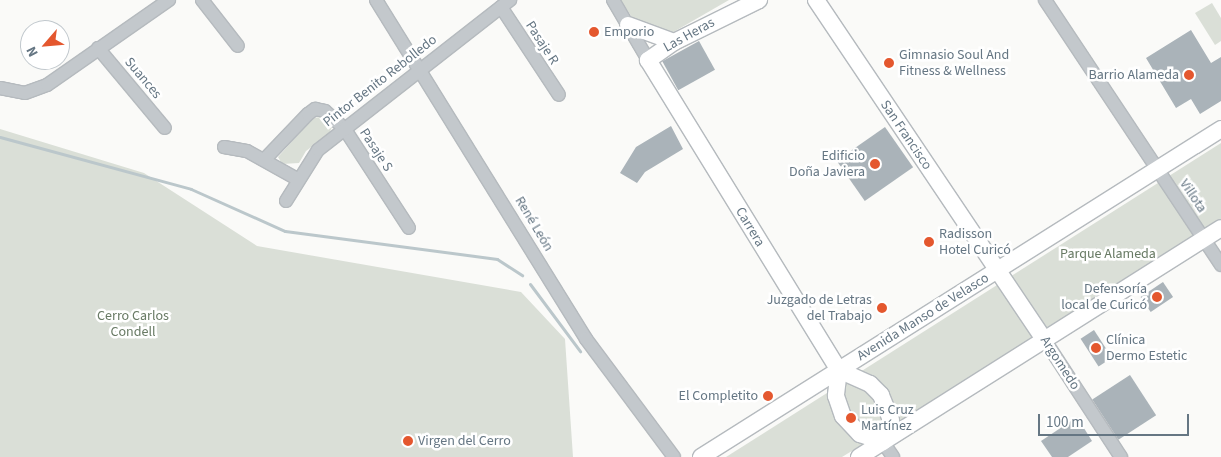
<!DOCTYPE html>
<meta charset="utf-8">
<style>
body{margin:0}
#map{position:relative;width:1221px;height:457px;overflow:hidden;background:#fafaf8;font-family:"Source Sans 3",sans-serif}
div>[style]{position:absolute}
.green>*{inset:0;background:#dadfd7}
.stream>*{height:3px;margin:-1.5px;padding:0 1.5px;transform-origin:1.5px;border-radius:1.5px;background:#bbc7cb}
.building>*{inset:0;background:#aab3b9;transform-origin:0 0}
.roads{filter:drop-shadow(1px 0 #b5babe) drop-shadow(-1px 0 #b5babe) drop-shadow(0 1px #b5babe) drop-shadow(0 -1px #b5babe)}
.minor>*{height:12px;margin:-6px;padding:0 6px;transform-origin:6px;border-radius:6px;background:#c3c8cc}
.major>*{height:16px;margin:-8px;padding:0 8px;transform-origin:8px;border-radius:8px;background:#fff}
.dots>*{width:14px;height:14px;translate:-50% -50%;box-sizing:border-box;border:2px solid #fff;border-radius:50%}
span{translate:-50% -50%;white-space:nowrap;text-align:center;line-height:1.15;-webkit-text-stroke:5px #fff;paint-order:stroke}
.poi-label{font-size:14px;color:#657683}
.left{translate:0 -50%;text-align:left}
.right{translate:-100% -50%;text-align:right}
.street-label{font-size:14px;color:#657683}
.park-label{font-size:14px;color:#687a64}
.north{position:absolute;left:20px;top:20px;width:50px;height:50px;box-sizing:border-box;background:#fff;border:1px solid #c1c8cd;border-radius:50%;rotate:243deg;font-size:14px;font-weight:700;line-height:20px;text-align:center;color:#657683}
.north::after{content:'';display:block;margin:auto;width:18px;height:22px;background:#e4572e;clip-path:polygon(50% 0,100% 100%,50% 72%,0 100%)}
.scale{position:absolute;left:1038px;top:414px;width:151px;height:22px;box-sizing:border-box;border:2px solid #657683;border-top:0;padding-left:6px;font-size:15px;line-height:18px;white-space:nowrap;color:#657683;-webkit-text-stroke:4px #fff;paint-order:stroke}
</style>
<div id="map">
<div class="green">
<div style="clip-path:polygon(620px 0,729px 0,670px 34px,634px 20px)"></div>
<div style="clip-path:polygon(1212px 3px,1221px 18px,1221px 41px,1215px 45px,1195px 13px)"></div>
<div style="clip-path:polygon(321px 117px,332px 127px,329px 134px,306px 151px,299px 163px,282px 164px,278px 157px,313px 118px)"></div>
<div style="clip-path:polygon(0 129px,144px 173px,257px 246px,521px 292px,565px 339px,573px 457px,0 457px)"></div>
<div style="clip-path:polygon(1221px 143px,1221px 220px,1121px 286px,842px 457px,726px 457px)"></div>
</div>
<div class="stream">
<div style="left:0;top:137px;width:198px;rotate:15.2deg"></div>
<div style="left:191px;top:189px;width:103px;rotate:24.1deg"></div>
<div style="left:285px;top:231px;width:214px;rotate:7.5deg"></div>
<div style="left:497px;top:259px;width:30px;rotate:33deg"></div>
<div style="left:530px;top:284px;width:84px;rotate:53.3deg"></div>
</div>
<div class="building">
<div style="clip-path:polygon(1191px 30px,1211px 63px,1221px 57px,1221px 101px,1200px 114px,1191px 99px,1176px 108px,1146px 58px)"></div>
<div style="left:699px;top:41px;width:33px;height:42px;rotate:61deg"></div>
<div style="clip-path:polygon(671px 126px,683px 149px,645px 172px,637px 183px,620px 173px,636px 147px)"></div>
<div style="left:885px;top:127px;width:49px;height:59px;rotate:55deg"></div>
<div style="left:1163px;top:282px;width:18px;height:27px;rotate:56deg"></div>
<div style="left:1094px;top:330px;width:33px;height:16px;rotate:57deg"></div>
<div style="left:1130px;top:375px;width:48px;height:45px;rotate:57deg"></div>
<div style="clip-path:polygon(1077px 417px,1092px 441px,1068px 457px,1052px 457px,1041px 441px)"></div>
</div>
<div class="roads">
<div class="minor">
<div style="left:202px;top:0;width:58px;rotate:52deg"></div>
<div style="left:376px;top:0;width:399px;rotate:58.2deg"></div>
<div style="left:586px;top:339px;width:147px;rotate:53.3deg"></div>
<div style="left:613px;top:0;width:69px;rotate:59.7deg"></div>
<div style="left:1045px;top:0;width:318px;rotate:56.4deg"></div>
<div style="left:501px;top:7px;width:105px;rotate:56.6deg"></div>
<div style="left:98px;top:48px;width:104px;rotate:50.1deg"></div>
<div style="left:0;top:88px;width:25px;rotate:11deg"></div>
<div style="left:25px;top:93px;width:23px;rotate:-20deg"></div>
<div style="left:47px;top:85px;width:149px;rotate:-34.9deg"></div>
<div style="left:224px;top:147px;width:23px;rotate:10deg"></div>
<div style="left:247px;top:151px;width:57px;rotate:29.2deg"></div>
<div style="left:264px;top:160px;width:64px;rotate:-46.3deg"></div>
<div style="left:308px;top:114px;width:9px;rotate:-36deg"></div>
<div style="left:315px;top:109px;width:10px;rotate:11deg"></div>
<div style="left:325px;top:111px;width:25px;rotate:42deg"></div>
<div style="left:344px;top:128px;width:119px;rotate:57deg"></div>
<div style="left:286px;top:201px;width:60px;rotate:-57.9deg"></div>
<div style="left:318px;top:150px;width:244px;rotate:-38deg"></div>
<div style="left:1044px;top:339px;width:141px;rotate:56.9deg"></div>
<div style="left:883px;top:442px;width:18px;rotate:56deg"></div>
</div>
<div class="major">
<div style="left:759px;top:0;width:95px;rotate:153.7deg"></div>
<div style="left:674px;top:42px;width:32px;rotate:145deg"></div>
<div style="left:648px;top:60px;width:364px;rotate:58.4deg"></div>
<div style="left:839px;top:370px;width:26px;rotate:97deg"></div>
<div style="left:836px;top:396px;width:21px;rotate:71deg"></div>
<div style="left:843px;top:416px;width:25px;rotate:47deg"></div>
<div style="left:860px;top:434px;width:24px;rotate:19deg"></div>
<div style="left:883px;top:442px;width:23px;rotate:-70deg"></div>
<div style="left:891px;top:420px;width:27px;rotate:-112deg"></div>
<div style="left:881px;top:395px;width:16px;rotate:-135deg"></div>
<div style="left:870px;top:384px;width:34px;rotate:-156deg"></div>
<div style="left:816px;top:0;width:409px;rotate:56.1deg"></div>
<div style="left:628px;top:25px;width:49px;rotate:20.3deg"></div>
<div style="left:701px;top:457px;width:615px;rotate:-32.24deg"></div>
<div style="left:859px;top:457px;width:428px;rotate:-32.3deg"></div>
</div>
</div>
<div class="dots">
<div style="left:594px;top:32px;background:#e4572e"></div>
<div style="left:889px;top:63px;background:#e4572e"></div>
<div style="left:1189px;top:75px;background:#e4572e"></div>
<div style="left:875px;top:164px;background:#e4572e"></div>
<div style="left:929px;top:242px;background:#e4572e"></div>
<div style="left:1157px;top:297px;background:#e4572e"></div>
<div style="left:882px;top:308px;background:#e4572e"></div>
<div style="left:1096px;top:348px;background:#e4572e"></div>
<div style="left:768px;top:396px;background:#e4572e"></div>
<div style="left:851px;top:418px;background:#e4572e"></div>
<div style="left:408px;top:441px;background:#e4572e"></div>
</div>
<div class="poi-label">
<span class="left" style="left:604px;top:32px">Emporio</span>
<span class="left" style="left:899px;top:63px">Gimnasio Soul And<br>Fitness &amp; Wellness</span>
<span class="right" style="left:1179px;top:75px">Barrio Alameda</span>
<span class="right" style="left:865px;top:164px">Edificio<br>Doña Javiera</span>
<span class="left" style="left:939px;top:242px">Radisson<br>Hotel Curicó</span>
<span class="right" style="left:1147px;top:297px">Defensoría<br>local de Curicó</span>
<span class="right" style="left:872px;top:308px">Juzgado de Letras<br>del Trabajo</span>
<span class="left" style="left:1106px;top:348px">Clínica<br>Dermo Estetic</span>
<span class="right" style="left:758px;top:396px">El Completito</span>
<span class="left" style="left:861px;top:418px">Luis Cruz<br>Martínez</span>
<span class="left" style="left:418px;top:441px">Virgen del Cerro</span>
</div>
<div class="street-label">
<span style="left:689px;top:35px;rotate:-29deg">Las Heras</span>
<span style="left:542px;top:43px;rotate:57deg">Pasaje R</span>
<span style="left:143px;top:78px;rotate:50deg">Suances</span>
<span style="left:380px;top:81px;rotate:-38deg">Pintor Benito Rebolledo</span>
<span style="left:906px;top:135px;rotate:56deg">San Francisco</span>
<span style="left:376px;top:150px;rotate:57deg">Pasaje S</span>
<span style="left:1193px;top:196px;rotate:56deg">Villota</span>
<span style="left:534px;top:224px;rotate:59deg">René León</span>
<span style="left:750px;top:227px;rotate:59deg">Carrera</span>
<span style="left:923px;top:317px;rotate:-32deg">Avenida Manso de Velasco</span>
<span style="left:1060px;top:363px;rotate:57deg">Argomedo</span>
</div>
<div class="park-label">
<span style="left:1108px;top:254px">Parque Alameda</span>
<span style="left:133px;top:324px">Cerro Carlos<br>Condell</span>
</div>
<div class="north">N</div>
<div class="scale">100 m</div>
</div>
